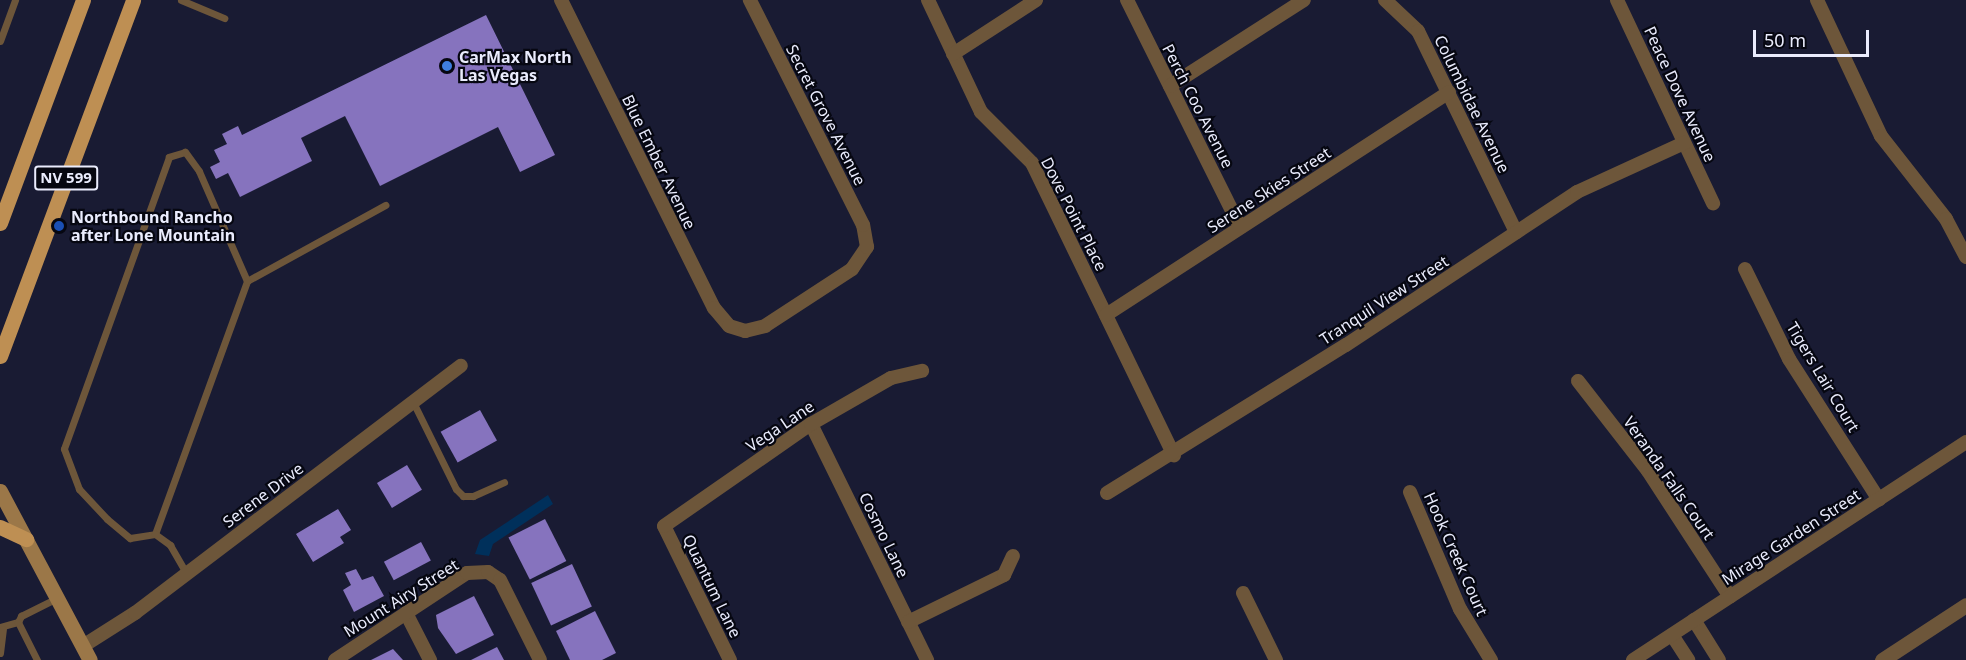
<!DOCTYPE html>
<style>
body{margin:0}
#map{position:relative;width:1966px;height:660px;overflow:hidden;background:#191b33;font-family:"Noto Sans",sans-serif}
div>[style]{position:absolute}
.water>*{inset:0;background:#00305b}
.building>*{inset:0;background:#8673be;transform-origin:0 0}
.service>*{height:7px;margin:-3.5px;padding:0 3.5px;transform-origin:3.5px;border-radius:3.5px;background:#6d563a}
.minor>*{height:14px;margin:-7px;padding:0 7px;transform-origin:7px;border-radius:7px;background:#6d563a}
.tertiary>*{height:15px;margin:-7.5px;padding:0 7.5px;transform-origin:7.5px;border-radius:7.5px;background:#6d563a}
.secondary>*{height:15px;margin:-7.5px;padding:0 7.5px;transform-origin:7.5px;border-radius:7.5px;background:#9b7748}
.primary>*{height:15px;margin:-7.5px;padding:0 7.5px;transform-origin:7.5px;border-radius:7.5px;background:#be8f53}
.dots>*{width:16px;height:16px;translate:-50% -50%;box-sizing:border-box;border:3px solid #060711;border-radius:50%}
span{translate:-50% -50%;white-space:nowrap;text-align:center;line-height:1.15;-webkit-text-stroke:4.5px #060711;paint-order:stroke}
.shield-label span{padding:2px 4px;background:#060711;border:2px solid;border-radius:4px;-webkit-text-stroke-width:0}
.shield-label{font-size:15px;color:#eaecfd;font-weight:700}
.poi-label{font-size:16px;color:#eaecfd;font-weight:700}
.left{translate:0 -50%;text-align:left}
.street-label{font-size:16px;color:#eaecfd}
.scale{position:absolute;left:1753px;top:30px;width:116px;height:27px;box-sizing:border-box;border:3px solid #eaecfd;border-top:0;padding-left:8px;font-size:18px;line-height:21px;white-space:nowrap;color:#eaecfd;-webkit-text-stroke:4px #060711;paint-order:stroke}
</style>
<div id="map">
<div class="water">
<div style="clip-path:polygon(548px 495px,553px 504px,493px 544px,489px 556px,475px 554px,480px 540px)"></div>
</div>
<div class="building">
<div style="clip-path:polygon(486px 15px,555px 155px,520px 172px,498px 127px,380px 186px,345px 116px,301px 138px,312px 161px,240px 197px,228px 173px,216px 179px,210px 167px,220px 162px,214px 150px,227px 144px,222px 134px,238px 126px,242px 135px)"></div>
<div style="left:480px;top:410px;width:35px;height:45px;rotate:61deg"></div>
<div style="left:407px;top:465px;width:29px;height:35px;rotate:59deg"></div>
<div style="clip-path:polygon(338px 509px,351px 530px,340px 537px,344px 543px,313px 562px,296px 534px)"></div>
<div style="left:545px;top:519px;width:47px;height:41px;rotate:63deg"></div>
<div style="left:421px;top:542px;width:21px;height:42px;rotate:62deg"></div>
<div style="left:572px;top:564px;width:47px;height:45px;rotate:65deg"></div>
<div style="clip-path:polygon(356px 569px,362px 580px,373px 576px,384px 596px,354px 612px,343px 590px,351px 585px,345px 573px)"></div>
<div style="clip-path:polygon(474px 596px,494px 635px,456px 654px,438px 628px,436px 615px)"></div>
<div style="clip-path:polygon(595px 611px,616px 653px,602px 660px,570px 660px,556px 631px)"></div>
<div style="clip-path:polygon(497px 647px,504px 660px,471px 660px)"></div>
<div style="clip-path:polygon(393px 649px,403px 660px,371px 660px)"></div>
</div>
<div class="service">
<div style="left:181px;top:0;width:47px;rotate:22.7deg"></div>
<div style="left:0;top:41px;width:44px;rotate:-69.9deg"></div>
<div style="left:247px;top:281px;width:158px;rotate:-28.8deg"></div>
<div style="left:413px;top:402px;width:97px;rotate:63.7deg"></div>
<div style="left:456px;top:489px;width:10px;rotate:45deg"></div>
<div style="left:463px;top:496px;width:10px"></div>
<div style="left:473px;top:496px;width:34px;rotate:-24deg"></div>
<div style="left:155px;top:534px;width:269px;rotate:-70deg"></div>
<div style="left:247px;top:281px;width:120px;rotate:-113.6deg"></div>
<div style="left:199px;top:171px;width:24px;rotate:-126deg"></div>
<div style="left:185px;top:152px;width:17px;rotate:163deg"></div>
<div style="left:169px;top:157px;width:310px;rotate:109.8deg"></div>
<div style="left:64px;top:449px;width:43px;rotate:69.4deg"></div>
<div style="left:79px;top:489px;width:41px;rotate:47deg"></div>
<div style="left:107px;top:519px;width:30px;rotate:40deg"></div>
<div style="left:130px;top:538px;width:25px;rotate:-9deg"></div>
<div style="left:155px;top:534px;width:19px;rotate:36deg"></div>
<div style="left:170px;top:545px;width:34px;rotate:60deg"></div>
<div style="left:0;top:627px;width:19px;rotate:-16deg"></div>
<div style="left:0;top:653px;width:24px;rotate:-83deg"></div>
<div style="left:37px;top:660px;width:42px;rotate:-116.6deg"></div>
<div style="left:18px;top:622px;width:7px;rotate:-63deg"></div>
<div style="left:21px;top:616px;width:40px;rotate:-26.6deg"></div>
</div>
<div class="minor">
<div style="left:561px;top:0;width:344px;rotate:63.6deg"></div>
<div style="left:714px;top:308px;width:23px;rotate:50deg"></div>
<div style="left:729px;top:326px;width:17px;rotate:17deg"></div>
<div style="left:745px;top:331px;width:21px;rotate:-14deg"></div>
<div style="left:765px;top:326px;width:104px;rotate:-33.2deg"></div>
<div style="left:852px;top:269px;width:27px;rotate:-56deg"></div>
<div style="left:867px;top:247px;width:22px;rotate:-100deg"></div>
<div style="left:863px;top:225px;width:252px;rotate:-116.7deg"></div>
<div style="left:928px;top:0;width:124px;rotate:64.7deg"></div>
<div style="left:981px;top:112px;width:72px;rotate:45deg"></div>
<div style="left:1032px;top:163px;width:325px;rotate:64.1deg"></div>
<div style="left:1127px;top:0;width:254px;rotate:63.5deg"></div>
<div style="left:1385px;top:0;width:45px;rotate:43.2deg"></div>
<div style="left:1418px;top:31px;width:224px;rotate:64deg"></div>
<div style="left:1617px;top:0;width:225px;rotate:64.7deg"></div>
<div style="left:1817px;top:0;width:150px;rotate:64.8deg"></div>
<div style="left:1881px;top:136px;width:105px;rotate:51.9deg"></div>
<div style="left:1946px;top:219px;width:43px;rotate:62.2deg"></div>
<div style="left:953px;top:54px;width:99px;rotate:-33deg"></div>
<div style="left:1170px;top:86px;width:159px;rotate:-32.7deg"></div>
<div style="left:1745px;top:269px;width:100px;rotate:63.9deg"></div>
<div style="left:1789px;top:359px;width:167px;rotate:57.4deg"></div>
<div style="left:1106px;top:315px;width:409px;rotate:-33deg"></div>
<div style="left:1578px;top:381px;width:114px;rotate:52.1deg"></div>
<div style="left:1648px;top:471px;width:150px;rotate:56.9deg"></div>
<div style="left:811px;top:424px;width:263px;rotate:63.8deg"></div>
<div style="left:1410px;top:492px;width:127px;rotate:66.9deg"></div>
<div style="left:1460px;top:609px;width:60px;rotate:58.7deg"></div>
<div style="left:1107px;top:493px;width:281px;rotate:-31.8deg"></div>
<div style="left:1346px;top:345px;width:277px;rotate:-33.5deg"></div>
<div style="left:1577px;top:192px;width:118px;rotate:-24.6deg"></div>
<div style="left:1243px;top:593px;width:75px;rotate:63.8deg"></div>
<div style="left:406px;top:613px;width:53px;rotate:62.9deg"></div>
<div style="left:1694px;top:620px;width:47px;rotate:58deg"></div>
<div style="left:908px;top:622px;width:107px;rotate:-26.1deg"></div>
<div style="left:1004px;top:575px;width:21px;rotate:-65deg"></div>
<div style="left:1672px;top:635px;width:30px;rotate:57deg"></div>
<div style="left:83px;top:646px;width:62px;rotate:-32.4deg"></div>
<div style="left:135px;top:613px;width:409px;rotate:-37.2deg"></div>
<div style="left:335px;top:660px;width:158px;rotate:-33.4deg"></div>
<div style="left:467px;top:573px;width:21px;rotate:-3deg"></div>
<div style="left:488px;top:572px;width:14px;rotate:34deg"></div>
<div style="left:500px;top:580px;width:89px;rotate:63.4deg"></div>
<div style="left:730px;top:660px;width:149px;rotate:-116.2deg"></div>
<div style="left:664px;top:526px;width:179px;rotate:-34.8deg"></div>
<div style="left:811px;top:424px;width:92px;rotate:-29.9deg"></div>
<div style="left:891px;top:378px;width:32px;rotate:-13deg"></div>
<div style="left:1633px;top:660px;width:398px;rotate:-33.2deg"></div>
</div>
<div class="tertiary">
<div style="left:1882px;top:660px;width:100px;rotate:-33.2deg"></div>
</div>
<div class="secondary">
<div style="left:0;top:491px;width:191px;rotate:62deg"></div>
</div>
<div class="primary">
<div style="left:0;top:223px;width:238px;rotate:-69.6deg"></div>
<div style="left:0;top:356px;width:380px;rotate:-69.5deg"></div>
<div style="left:0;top:527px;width:29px;rotate:25deg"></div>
</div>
<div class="dots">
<div style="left:447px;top:66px;background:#3f7fe0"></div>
<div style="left:59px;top:226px;background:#1a4fb4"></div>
</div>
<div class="shield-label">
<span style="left:66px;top:178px">NV 599</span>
</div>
<div class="poi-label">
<span class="left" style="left:459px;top:66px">CarMax North<br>Las Vegas</span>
<span class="left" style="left:71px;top:226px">Northbound Rancho<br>after Lone Mountain</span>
</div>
<div class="street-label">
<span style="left:1680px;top:94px;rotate:65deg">Peace Dove Avenue</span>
<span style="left:1472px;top:104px;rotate:64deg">Columbidae Avenue</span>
<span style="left:1198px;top:106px;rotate:63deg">Perch Coo Avenue</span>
<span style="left:826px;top:115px;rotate:63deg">Secret Grove Avenue</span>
<span style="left:659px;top:162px;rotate:64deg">Blue Ember Avenue</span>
<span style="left:1269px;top:190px;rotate:-33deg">Serene Skies Street</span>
<span style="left:1074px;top:214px;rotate:63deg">Dove Point Place</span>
<span style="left:1384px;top:300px;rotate:-33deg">Tranquil View Street</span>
<span style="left:1823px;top:377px;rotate:59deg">Tigers Lair Court</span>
<span style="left:780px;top:426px;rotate:-34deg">Vega Lane</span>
<span style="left:1669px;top:478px;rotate:55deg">Veranda Falls Court</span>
<span style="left:263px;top:495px;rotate:-37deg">Serene Drive</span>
<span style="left:884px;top:535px;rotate:64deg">Cosmo Lane</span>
<span style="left:1791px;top:537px;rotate:-33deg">Mirage Garden Street</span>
<span style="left:1456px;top:554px;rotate:66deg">Hook Creek Court</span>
<span style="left:712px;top:586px;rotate:64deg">Quantum Lane</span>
<span style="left:401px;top:598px;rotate:-32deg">Mount Airy Street</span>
</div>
<div class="scale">50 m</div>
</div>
